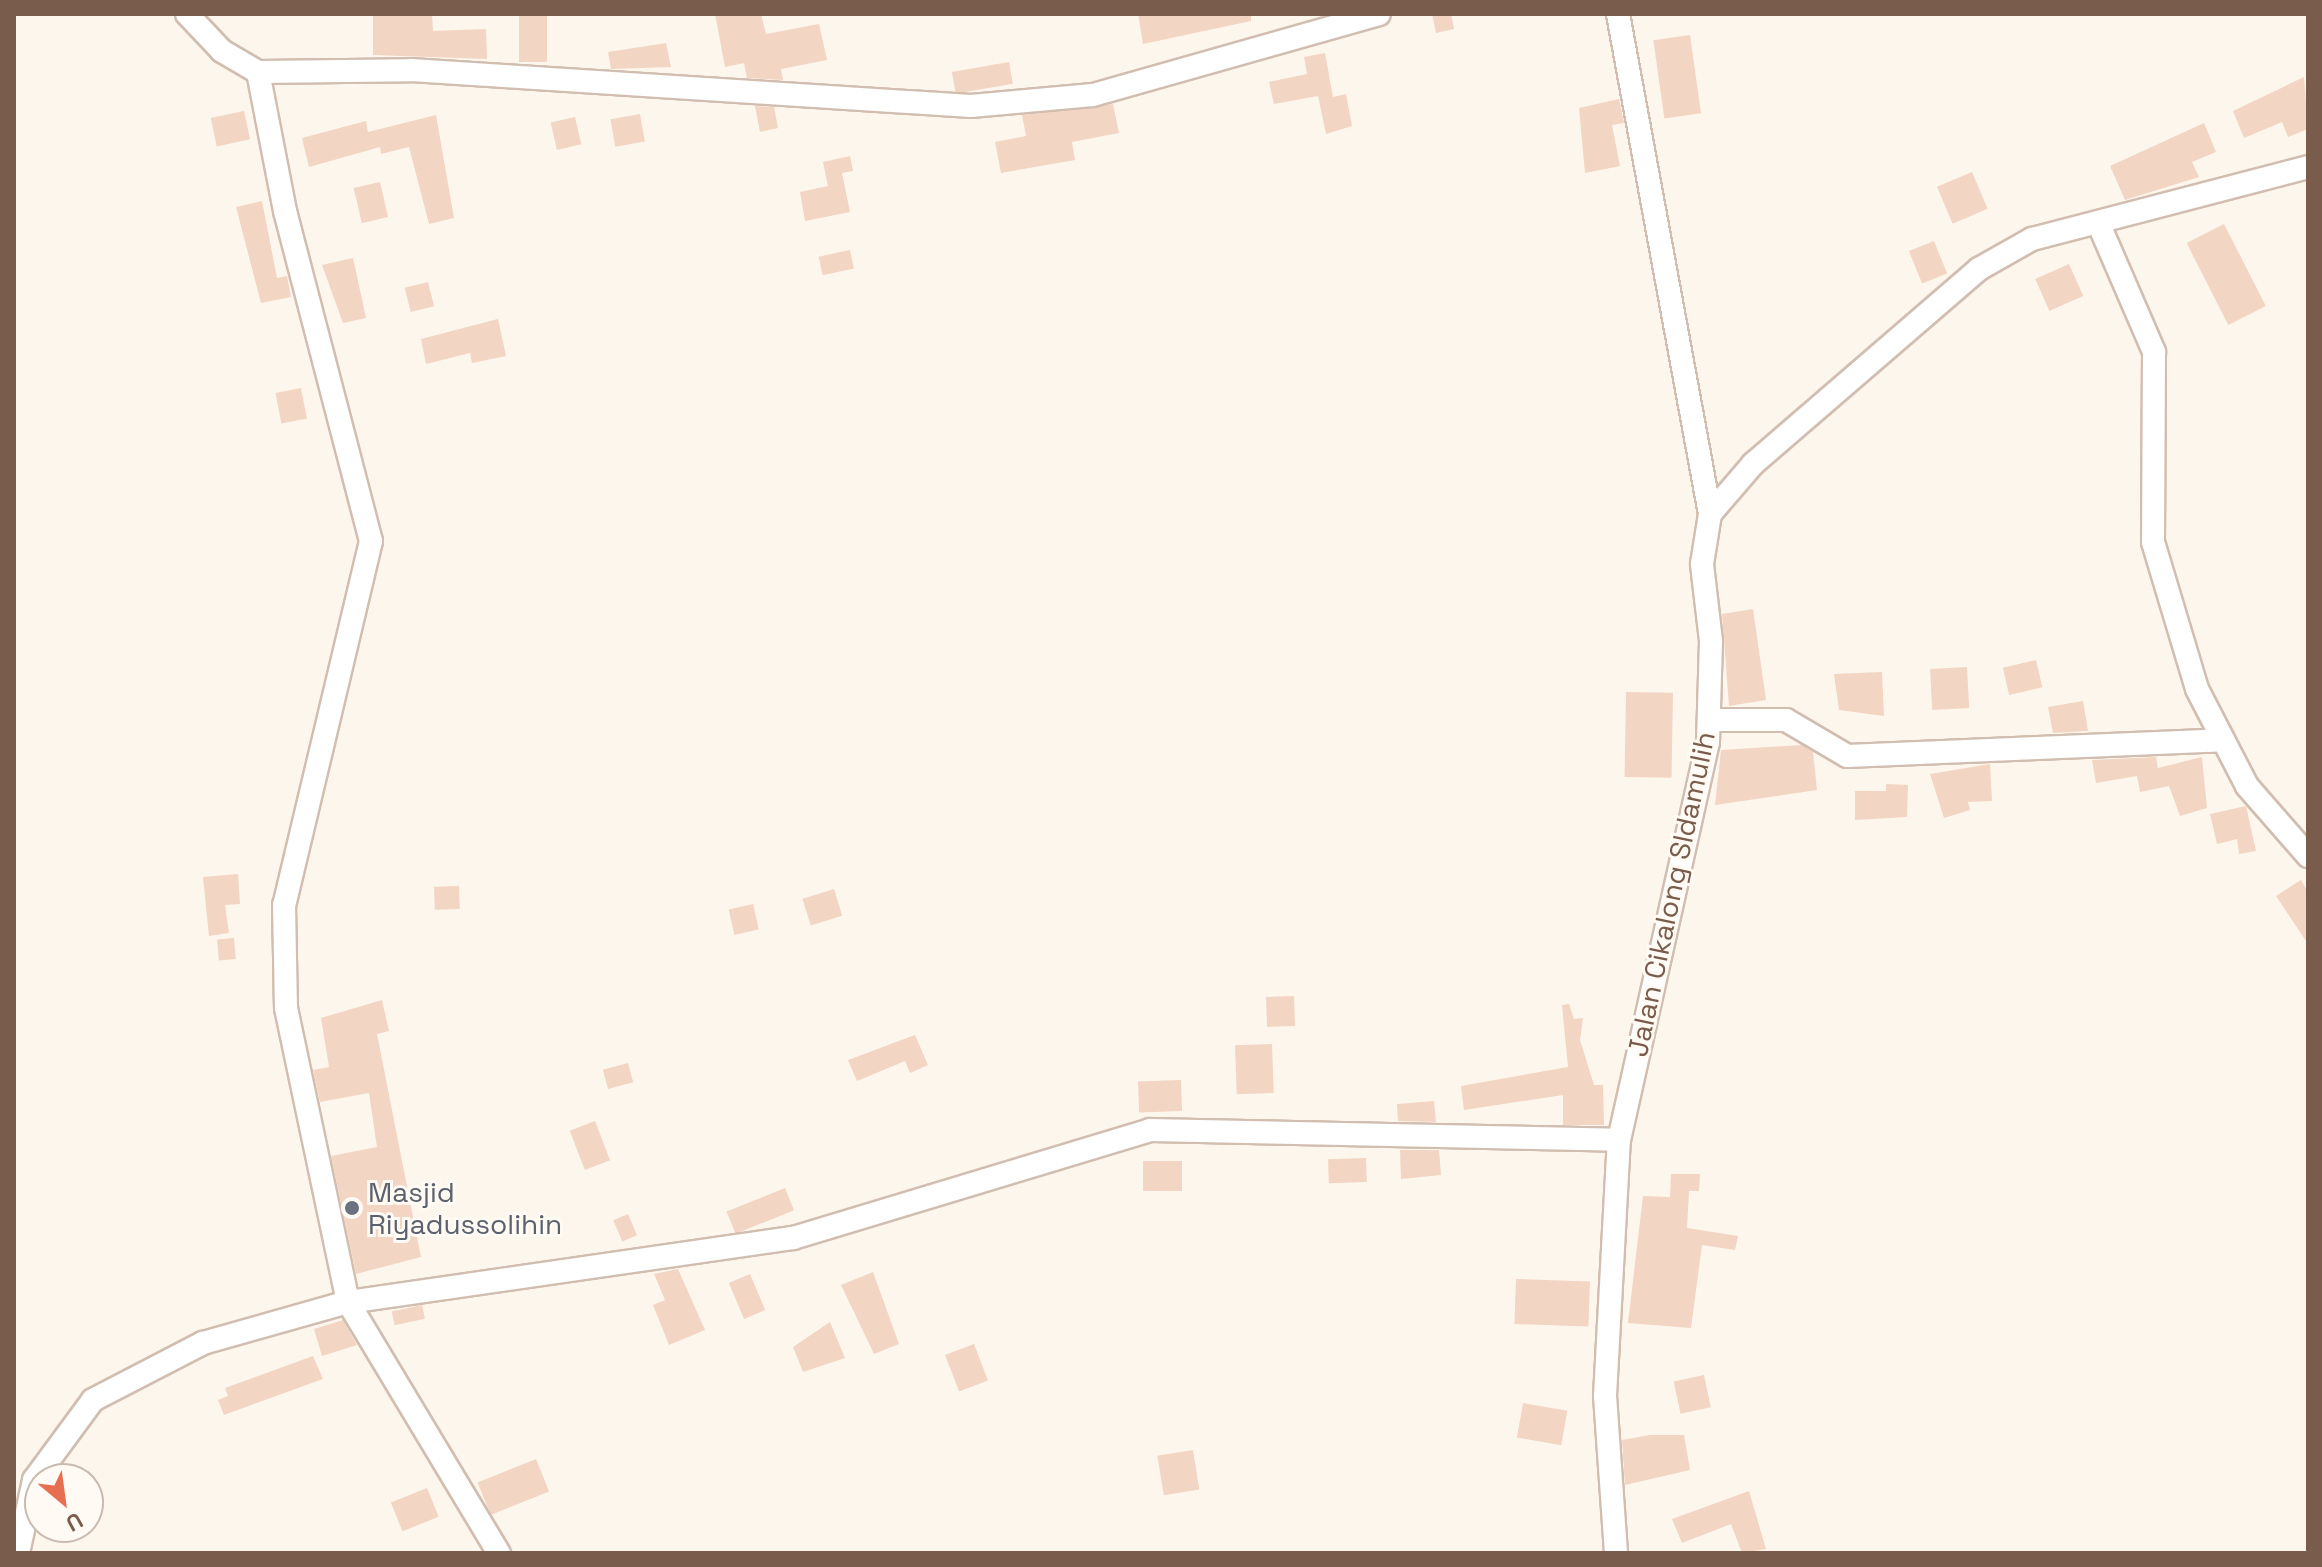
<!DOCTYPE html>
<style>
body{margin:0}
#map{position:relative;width:2322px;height:1567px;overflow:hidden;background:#fdf6ec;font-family:"Space Grotesk",sans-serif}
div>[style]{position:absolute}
.building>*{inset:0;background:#f3d5c3;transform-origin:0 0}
.roads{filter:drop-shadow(2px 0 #d1beb0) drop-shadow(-2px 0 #d1beb0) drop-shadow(0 2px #d1beb0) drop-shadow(0 -2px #d1beb0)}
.minor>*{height:22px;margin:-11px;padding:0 11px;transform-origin:11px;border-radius:11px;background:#fff}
.dots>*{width:22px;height:22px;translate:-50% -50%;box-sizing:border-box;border:4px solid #fffaf3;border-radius:50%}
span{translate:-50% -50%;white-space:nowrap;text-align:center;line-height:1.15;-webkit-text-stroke:6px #fffaf3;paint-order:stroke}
.street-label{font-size:28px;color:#7a5c4d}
.worship-label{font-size:28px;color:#5b616d}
.left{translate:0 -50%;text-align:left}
.frame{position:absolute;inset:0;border:16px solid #7a5c4d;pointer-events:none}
.north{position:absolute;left:24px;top:1463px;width:80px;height:80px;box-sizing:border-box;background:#fffaf3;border:2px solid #cabbb1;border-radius:50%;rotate:151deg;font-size:22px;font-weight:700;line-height:32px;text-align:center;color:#7a5c4d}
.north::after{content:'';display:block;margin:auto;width:28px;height:36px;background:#e76f51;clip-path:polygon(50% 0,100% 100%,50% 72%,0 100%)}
</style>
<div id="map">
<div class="building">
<div style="clip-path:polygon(373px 14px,432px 14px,433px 31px,486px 29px,487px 59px,373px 55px)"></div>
<div style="left:519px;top:14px;width:28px;height:48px"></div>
<div style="clip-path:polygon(715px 14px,761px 14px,766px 34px,819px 24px,827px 60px,781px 69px,783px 80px,747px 78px,744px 63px,725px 67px)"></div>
<div style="clip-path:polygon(1138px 14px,1251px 14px,1251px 21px,1143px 44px)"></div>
<div style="clip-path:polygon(1432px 14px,1451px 14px,1454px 29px,1436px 33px)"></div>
<div style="left:1690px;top:35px;width:79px;height:37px;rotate:82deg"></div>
<div style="clip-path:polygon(666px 43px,671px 67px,611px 69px,608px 52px)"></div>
<div style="clip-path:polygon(1325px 53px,1333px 97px,1346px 94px,1352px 126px,1326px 134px,1318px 96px,1274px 104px,1269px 82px,1307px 74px,1304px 57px)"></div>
<div style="left:1009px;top:62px;width:22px;height:58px;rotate:80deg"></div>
<div style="clip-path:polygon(2304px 77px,2308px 129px,2288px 137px,2282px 122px,2244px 138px,2233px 111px)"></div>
<div style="clip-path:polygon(1619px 99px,1624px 123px,1612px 125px,1620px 166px,1585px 173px,1579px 108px)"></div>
<div style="clip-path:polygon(1113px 104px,1119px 133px,1072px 142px,1075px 160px,1001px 173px,995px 142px,1026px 136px,1022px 115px)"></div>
<div style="clip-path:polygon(755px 106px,774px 107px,778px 128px,760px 132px)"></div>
<div style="left:244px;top:111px;width:29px;height:34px;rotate:78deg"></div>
<div style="left:640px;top:114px;width:28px;height:30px;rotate:80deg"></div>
<div style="clip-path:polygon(436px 115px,454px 218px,429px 224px,409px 147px,381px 154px,380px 147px,309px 167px,302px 138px,366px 121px,368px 132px)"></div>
<div style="left:575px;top:117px;width:28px;height:25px;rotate:77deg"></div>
<div style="clip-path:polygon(2204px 123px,2216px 152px,2192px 162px,2199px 177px,2125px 200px,2110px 166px)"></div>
<div style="clip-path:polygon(850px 156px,853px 171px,842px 173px,850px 212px,805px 221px,800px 192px,828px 186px,823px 162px)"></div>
<div style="left:1972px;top:172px;width:40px;height:38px;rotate:67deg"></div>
<div style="left:380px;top:182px;width:36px;height:27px;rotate:77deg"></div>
<div style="clip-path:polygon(262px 201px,277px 278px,287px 276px,291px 297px,261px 303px,236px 207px)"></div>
<div style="left:2224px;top:224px;width:92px;height:42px;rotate:63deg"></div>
<div style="left:1934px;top:241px;width:35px;height:27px;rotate:68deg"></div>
<div style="left:850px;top:250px;width:19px;height:32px;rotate:78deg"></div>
<div style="clip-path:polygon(353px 258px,366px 318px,343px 323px,322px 265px)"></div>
<div style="left:2069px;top:264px;width:35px;height:37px;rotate:66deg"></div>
<div style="left:428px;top:282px;width:25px;height:24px;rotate:76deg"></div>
<div style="clip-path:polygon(498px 319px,506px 356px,472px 363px,470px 353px,426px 364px,421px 339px)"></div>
<div style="left:301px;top:388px;width:31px;height:26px;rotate:79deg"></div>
<div style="clip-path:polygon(1753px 609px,1766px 700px,1729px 706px,1722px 614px)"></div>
<div style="left:2036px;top:660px;width:28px;height:34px;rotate:77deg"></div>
<div style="left:1967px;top:667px;width:41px;height:37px;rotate:87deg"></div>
<div style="clip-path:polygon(1882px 672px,1884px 716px,1839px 710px,1834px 674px)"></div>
<div style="left:1626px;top:692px;width:47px;height:85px;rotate:1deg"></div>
<div style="clip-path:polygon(2083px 701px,2088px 731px,2053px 733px,2048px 707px)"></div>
<div style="clip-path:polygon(1802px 745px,1813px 752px,1817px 790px,1715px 805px,1721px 750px)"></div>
<div style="clip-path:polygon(2156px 757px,2158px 768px,2202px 757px,2207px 808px,2180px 816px,2169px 786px,2140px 792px,2137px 776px,2096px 783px,2092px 760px)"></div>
<div style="clip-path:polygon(1990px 764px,1992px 801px,1968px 802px,1970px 810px,1944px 818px,1930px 774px)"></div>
<div style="clip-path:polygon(1886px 784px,1908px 785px,1907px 817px,1855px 820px,1855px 791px,1886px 791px)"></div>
<div style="clip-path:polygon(2246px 806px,2256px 851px,2239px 854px,2237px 839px,2217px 844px,2210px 814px)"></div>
<div style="clip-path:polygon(238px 874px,240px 904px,225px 905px,229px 933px,209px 936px,203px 877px)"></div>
<div style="clip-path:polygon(2301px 880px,2308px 892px,2308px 944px,2276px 896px)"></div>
<div style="left:459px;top:886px;width:23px;height:25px;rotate:88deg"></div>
<div style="left:834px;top:889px;width:28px;height:33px;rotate:73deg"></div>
<div style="left:753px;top:904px;width:26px;height:25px;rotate:77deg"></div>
<div style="left:234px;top:938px;width:21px;height:17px;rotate:85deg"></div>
<div style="left:1294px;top:996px;width:30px;height:28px;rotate:88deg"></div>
<div style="clip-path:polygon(382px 1000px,389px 1031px,377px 1034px,421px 1257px,356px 1274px,331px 1156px,377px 1147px,369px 1093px,320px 1102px,313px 1070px,329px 1067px,321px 1018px)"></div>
<div style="clip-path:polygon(1569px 1004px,1574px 1019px,1583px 1018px,1580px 1040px,1594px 1085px,1603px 1085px,1604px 1125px,1563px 1125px,1563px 1095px,1464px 1110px,1461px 1086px,1568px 1067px,1562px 1005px)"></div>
<div style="clip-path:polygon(915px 1035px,928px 1065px,910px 1073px,905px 1061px,857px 1081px,848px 1060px)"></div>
<div style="left:1272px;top:1044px;width:49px;height:37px;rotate:88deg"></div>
<div style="left:628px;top:1063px;width:20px;height:26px;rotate:75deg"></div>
<div style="left:1181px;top:1080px;width:31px;height:43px;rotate:88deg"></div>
<div style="clip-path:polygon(1434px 1101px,1436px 1122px,1398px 1121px,1397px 1104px)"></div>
<div style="left:595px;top:1121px;width:42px;height:27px;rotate:69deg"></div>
<div style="clip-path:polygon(1400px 1150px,1439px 1150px,1441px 1175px,1401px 1179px)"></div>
<div style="left:1366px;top:1158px;width:24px;height:38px;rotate:88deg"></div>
<div style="left:1182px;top:1161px;width:30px;height:39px;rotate:90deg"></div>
<div style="clip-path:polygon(1671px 1174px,1700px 1174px,1699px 1191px,1689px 1191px,1687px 1228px,1738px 1236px,1735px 1250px,1702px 1245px,1691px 1328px,1628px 1323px,1643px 1196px,1670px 1197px)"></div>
<div style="left:785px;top:1188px;width:24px;height:63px;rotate:68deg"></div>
<div style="left:628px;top:1214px;width:23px;height:16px;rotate:67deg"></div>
<div style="clip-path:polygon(678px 1269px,705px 1330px,669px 1345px,653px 1305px,665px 1300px,654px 1274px)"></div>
<div style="clip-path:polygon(873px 1272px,899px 1344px,874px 1354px,841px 1285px)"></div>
<div style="left:750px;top:1274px;width:39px;height:23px;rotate:67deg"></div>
<div style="left:1516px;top:1279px;width:74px;height:45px;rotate:2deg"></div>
<div style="left:422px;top:1305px;width:14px;height:31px;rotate:78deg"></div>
<div style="clip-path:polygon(343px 1320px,357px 1345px,322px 1356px,314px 1329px)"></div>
<div style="clip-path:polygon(830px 1322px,845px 1358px,803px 1372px,793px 1347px)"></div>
<div style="left:974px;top:1344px;width:39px;height:31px;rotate:69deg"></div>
<div style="clip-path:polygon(313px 1356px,323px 1379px,224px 1415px,218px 1400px,228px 1396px,225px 1388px)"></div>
<div style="left:1704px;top:1375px;width:33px;height:31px;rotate:78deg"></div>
<div style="left:1523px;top:1403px;width:45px;height:35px;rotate:10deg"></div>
<div style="clip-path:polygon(1650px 1435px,1684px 1435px,1690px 1470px,1625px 1485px,1622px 1440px)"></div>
<div style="left:1193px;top:1450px;width:40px;height:36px;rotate:81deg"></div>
<div style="left:536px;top:1459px;width:35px;height:63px;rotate:68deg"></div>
<div style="left:427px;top:1488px;width:31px;height:39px;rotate:68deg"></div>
<div style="clip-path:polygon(1749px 1491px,1766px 1549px,1742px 1553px,1731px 1524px,1682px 1543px,1672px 1519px)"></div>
</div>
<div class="roads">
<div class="minor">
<div style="left:187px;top:14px;width:51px;rotate:46.6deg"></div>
<div style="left:222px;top:51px;width:42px;rotate:30.3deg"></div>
<div style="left:258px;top:72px;width:153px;rotate:-0.7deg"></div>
<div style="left:411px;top:70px;width:561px;rotate:3.68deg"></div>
<div style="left:971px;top:106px;width:122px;rotate:-5.2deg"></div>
<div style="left:1093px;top:95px;width:297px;rotate:-15.8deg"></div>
<div style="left:1618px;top:14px;width:508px;rotate:79.57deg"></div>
<div style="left:258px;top:72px;width:142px;rotate:79deg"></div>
<div style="left:285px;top:211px;width:341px;rotate:75.4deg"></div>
<div style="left:371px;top:541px;width:374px;rotate:103.4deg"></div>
<div style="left:284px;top:905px;width:103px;rotate:88.9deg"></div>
<div style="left:286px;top:1008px;width:300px;rotate:78.1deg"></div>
<div style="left:348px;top:1302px;width:293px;rotate:59deg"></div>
<div style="left:2100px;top:227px;width:136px;rotate:66.6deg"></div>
<div style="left:2154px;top:352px;width:190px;rotate:90.3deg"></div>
<div style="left:2153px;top:542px;width:153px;rotate:73.3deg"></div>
<div style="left:2197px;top:689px;width:109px;rotate:62.7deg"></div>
<div style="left:2247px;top:786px;width:93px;rotate:48.9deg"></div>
<div style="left:1709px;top:720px;width:77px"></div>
<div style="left:1786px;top:720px;width:71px;rotate:30.5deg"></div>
<div style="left:1847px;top:756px;width:375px;rotate:-2.4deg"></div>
<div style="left:18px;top:1553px;width:75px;rotate:-77.6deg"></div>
<div style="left:34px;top:1480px;width:99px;rotate:-53.6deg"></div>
<div style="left:93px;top:1400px;width:124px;rotate:-27.4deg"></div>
<div style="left:203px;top:1343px;width:151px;rotate:-15.8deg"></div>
<div style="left:348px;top:1302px;width:450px;rotate:-8.2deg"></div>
<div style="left:793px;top:1238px;width:373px;rotate:-16.8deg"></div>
<div style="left:1150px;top:1130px;width:469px;rotate:1.2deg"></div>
<div style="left:1616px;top:1553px;width:157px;rotate:-94deg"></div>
<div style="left:1605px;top:1396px;width:256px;rotate:-86.9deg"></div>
<div style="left:1619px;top:1140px;width:408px;rotate:-77.4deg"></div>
<div style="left:1708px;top:742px;width:101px;rotate:-88.3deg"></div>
<div style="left:1711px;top:641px;width:78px;rotate:-96.7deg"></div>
<div style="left:1702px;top:564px;width:51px;rotate:-80.9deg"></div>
<div style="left:1710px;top:514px;width:66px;rotate:-49.3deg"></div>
<div style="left:1753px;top:464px;width:298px;rotate:-40.8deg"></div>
<div style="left:1979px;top:269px;width:61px;rotate:-29.5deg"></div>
<div style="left:2032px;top:239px;width:285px;rotate:-14.6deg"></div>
</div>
</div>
<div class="dots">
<div style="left:352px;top:1208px;background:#6b7280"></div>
</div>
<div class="street-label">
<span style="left:1671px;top:894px;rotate:-78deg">Jalan Cikalong SIdamulih</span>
</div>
<div class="worship-label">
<span class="left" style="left:368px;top:1208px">Masjid<br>Riyadussolihin</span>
</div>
<div class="frame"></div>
<div class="north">U</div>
</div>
